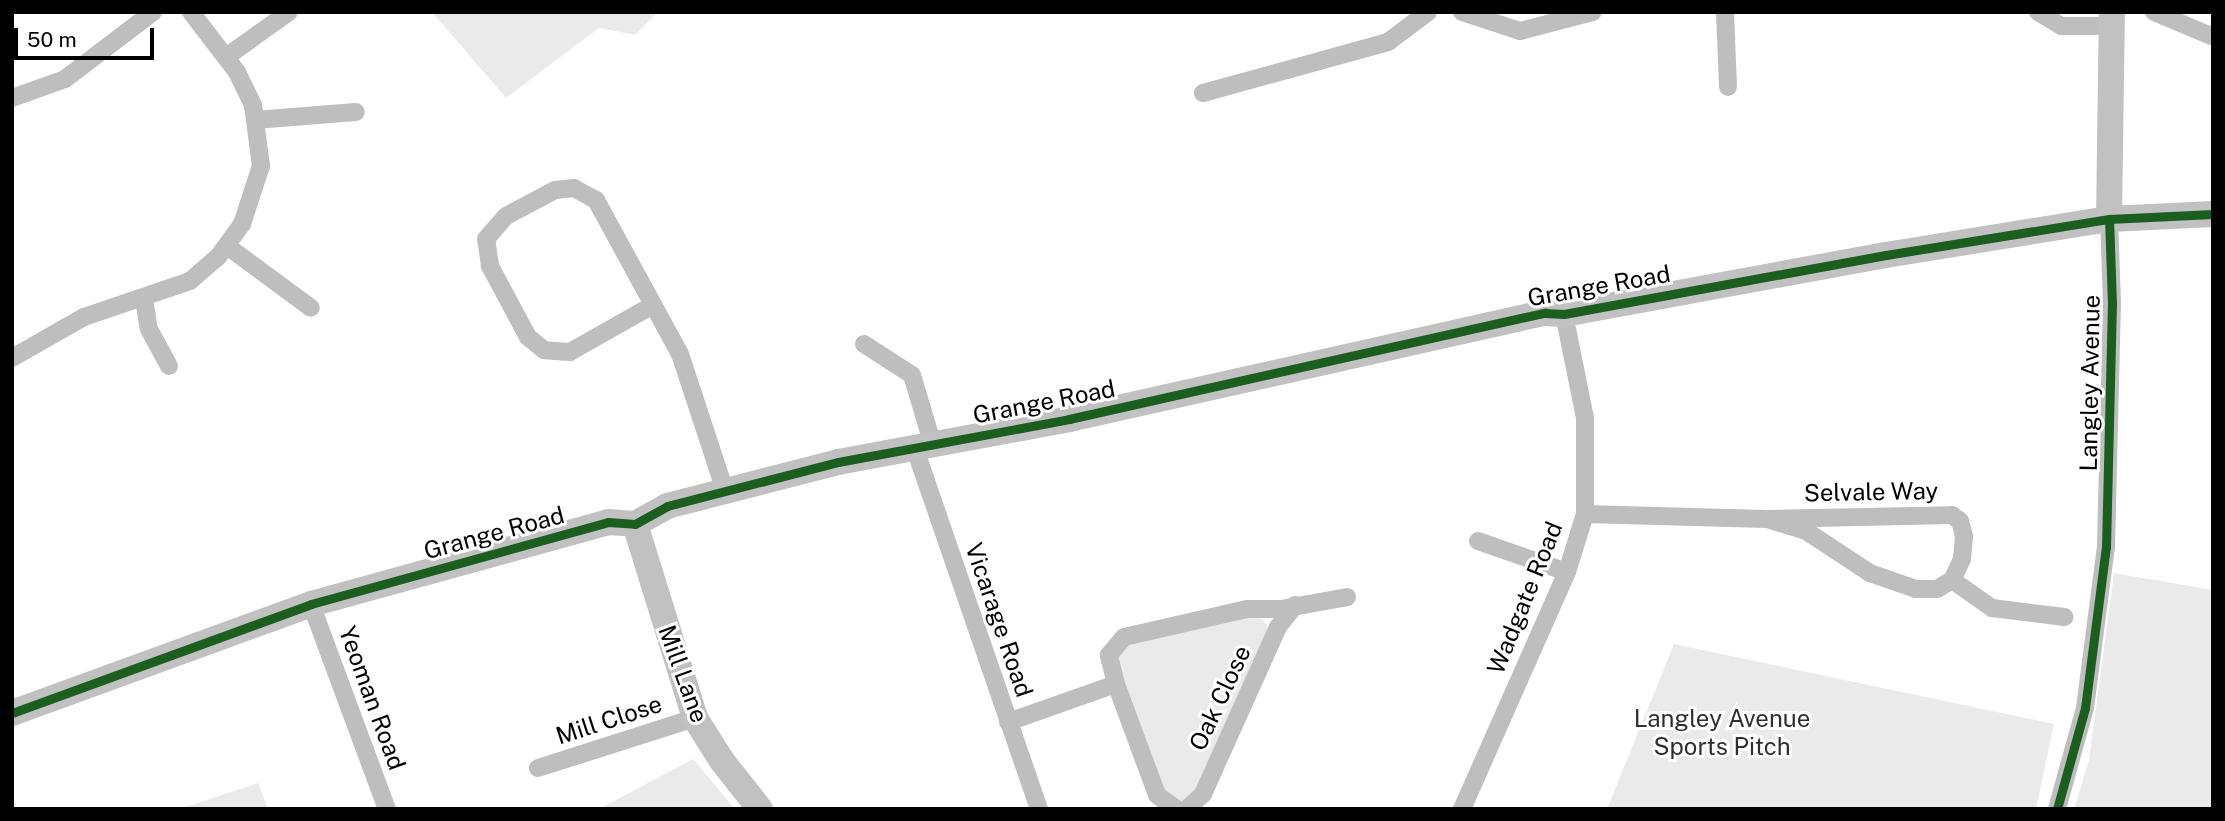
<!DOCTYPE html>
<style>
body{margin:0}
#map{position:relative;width:2225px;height:821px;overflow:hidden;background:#fff;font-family:"Public Sans",sans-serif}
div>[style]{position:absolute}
.green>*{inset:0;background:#eaeaea}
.street>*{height:18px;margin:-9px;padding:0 9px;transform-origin:9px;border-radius:9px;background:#bebebe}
.secondary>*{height:26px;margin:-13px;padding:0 13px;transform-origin:13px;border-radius:13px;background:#c1c1c1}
.cycleway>*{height:9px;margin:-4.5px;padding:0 4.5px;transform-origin:4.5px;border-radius:4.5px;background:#1b5e20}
span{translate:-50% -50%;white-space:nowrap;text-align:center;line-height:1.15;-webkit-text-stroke:6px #fff;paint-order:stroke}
.street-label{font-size:24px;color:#000}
.park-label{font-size:24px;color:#2f2f2f}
.frame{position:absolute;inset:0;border:14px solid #000;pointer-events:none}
.scale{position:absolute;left:14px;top:28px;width:140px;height:32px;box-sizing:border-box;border:4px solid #000;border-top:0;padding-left:9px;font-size:21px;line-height:24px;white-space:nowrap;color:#000;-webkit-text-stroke:5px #fff;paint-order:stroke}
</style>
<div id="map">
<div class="green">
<div style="clip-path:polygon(432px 12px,658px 12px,635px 35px,599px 28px,506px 98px)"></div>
<div style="clip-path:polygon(2114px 573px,2213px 590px,2213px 809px,2074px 809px,2089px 760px)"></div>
<div style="clip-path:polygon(1251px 615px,1263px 620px,1270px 630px,1193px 798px,1178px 804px,1162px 792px,1114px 664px,1121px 645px)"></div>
<div style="clip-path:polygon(1674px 644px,2054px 724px,2036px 809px,1607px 809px)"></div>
<div style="clip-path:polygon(693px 759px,735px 809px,599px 809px)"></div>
<div style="clip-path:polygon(258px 783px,268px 809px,179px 809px)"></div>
</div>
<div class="street">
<div style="left:1462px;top:12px;width:61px;rotate:18.1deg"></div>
<div style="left:1520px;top:31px;width:75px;rotate:-14.6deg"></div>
<div style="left:1725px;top:12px;width:75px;rotate:87.7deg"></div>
<div style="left:2038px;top:12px;width:27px;rotate:31deg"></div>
<div style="left:2061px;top:26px;width:50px"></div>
<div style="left:2154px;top:12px;width:62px;rotate:22.8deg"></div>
<div style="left:226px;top:57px;width:77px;rotate:-35.5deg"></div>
<div style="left:1203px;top:93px;width:192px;rotate:-15.4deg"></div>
<div style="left:1388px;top:42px;width:50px;rotate:-36.9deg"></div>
<div style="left:12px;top:98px;width:56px;rotate:-19.7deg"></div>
<div style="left:65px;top:79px;width:111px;rotate:-37.3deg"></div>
<div style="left:255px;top:120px;width:101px;rotate:-4.5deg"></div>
<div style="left:227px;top:246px;width:104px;rotate:36.4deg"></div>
<div style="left:144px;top:299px;width:30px;rotate:81deg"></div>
<div style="left:149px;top:329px;width:42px;rotate:61.6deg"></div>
<div style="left:653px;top:305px;width:95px;rotate:150.5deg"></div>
<div style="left:570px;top:352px;width:26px;rotate:-176deg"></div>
<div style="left:544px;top:350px;width:21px;rotate:-141deg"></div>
<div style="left:528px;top:337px;width:81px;rotate:-118.2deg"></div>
<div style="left:490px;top:266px;width:27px;rotate:-98deg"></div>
<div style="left:486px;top:239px;width:30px;rotate:-49deg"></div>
<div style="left:506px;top:216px;width:55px;rotate:-28deg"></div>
<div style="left:555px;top:190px;width:19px;rotate:-6deg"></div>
<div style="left:574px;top:188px;width:25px;rotate:29deg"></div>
<div style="left:596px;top:200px;width:175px;rotate:61.4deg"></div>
<div style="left:680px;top:354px;width:144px;rotate:71.8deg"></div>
<div style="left:864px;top:344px;width:57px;rotate:32.9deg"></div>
<div style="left:912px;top:375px;width:70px;rotate:73.4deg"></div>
<div style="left:12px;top:358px;width:83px;rotate:-29.7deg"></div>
<div style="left:84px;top:317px;width:112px;rotate:-18.8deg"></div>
<div style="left:190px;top:281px;width:37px;rotate:-41deg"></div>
<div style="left:218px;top:257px;width:41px;rotate:-54deg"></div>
<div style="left:242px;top:224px;width:61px;rotate:-71.9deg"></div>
<div style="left:261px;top:166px;width:62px;rotate:-97.5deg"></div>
<div style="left:253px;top:105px;width:37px;rotate:-116deg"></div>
<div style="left:237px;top:72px;width:76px;rotate:-127.5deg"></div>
<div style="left:914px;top:446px;width:384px;rotate:71deg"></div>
<div style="left:1585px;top:514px;width:182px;rotate:1.6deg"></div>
<div style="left:1767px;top:519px;width:185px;rotate:-1.2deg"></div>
<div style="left:1952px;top:515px;width:10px;rotate:37deg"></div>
<div style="left:1960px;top:521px;width:16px;rotate:75deg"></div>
<div style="left:1964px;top:536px;width:23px;rotate:95deg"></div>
<div style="left:1962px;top:559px;width:23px;rotate:115deg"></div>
<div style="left:1952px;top:580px;width:17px;rotate:149deg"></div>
<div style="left:1937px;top:589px;width:21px;rotate:180deg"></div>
<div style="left:1916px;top:589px;width:49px;rotate:-160.8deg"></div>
<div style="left:1870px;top:573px;width:77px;rotate:-146.7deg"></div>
<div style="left:1806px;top:531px;width:41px;rotate:-162.9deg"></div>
<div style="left:1478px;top:541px;width:94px;rotate:19.2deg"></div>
<div style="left:1952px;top:580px;width:49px;rotate:35deg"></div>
<div style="left:1992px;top:608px;width:73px;rotate:7.1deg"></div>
<div style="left:311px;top:604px;width:219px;rotate:69.7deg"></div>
<div style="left:1116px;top:684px;width:118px;rotate:69.7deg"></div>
<div style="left:1157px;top:795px;width:24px;rotate:36deg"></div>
<div style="left:1008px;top:722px;width:114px;rotate:-19.4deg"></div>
<div style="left:1116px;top:684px;width:30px;rotate:-104deg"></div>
<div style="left:1109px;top:655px;width:23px;rotate:-50deg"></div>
<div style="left:1124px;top:637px;width:126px;rotate:-12.8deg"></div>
<div style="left:1247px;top:609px;width:34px"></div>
<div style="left:1281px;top:609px;width:67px;rotate:-10.3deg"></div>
<div style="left:538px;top:768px;width:165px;rotate:-17.7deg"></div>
<div style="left:1187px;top:809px;width:22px;rotate:-43deg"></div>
<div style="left:1203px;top:794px;width:183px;rotate:-65.8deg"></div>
<div style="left:1278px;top:627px;width:28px;rotate:-52deg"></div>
<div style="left:1462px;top:809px;width:259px;rotate:-66.1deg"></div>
<div style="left:1567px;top:572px;width:61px;rotate:-72.8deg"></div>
<div style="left:1585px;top:514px;width:96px;rotate:-90deg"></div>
<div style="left:1585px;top:418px;width:106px;rotate:-101.4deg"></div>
<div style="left:2057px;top:809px;width:105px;rotate:-74.5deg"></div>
<div style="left:2085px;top:708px;width:162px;rotate:-82.6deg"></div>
<div style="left:2106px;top:547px;width:243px;rotate:-88.6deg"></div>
<div style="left:2112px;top:304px;width:85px;rotate:-92deg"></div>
</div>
<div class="secondary">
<div style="left:2109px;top:219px;width:207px;rotate:-89.2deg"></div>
<div style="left:635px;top:524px;width:203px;rotate:72.8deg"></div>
<div style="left:695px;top:718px;width:51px;rotate:57.9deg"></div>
<div style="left:722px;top:761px;width:61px;rotate:51.6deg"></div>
<div style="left:12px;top:713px;width:318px;rotate:-20deg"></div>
<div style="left:311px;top:604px;width:308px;rotate:-15.4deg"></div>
<div style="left:608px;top:522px;width:27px;rotate:4deg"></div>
<div style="left:635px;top:524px;width:37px;rotate:-29deg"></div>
<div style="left:667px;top:506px;width:177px;rotate:-14.4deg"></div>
<div style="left:838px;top:462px;width:235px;rotate:-10.5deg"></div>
<div style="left:1069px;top:419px;width:488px;rotate:-12.6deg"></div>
<div style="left:1545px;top:313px;width:19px;rotate:3deg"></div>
<div style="left:1564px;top:314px;width:327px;rotate:-10.4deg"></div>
<div style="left:1886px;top:255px;width:226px;rotate:-9.2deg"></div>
<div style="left:2109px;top:219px;width:104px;rotate:-2.8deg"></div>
</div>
<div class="cycleway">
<div style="left:12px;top:713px;width:318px;rotate:-20deg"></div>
<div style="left:311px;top:604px;width:308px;rotate:-15.4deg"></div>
<div style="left:608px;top:522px;width:27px;rotate:4deg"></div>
<div style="left:635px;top:524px;width:37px;rotate:-29deg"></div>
<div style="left:667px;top:506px;width:177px;rotate:-14.4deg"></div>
<div style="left:838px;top:462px;width:235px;rotate:-10.5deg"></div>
<div style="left:1069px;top:419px;width:488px;rotate:-12.6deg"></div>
<div style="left:1545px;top:313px;width:19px;rotate:3deg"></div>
<div style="left:1564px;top:314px;width:327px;rotate:-10.4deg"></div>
<div style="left:1886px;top:255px;width:226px;rotate:-9.2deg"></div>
<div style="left:2109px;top:219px;width:104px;rotate:-2.8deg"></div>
<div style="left:2057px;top:809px;width:105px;rotate:-74.5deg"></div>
<div style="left:2085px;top:708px;width:162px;rotate:-82.6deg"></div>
<div style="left:2106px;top:547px;width:243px;rotate:-88.6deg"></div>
<div style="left:2112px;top:304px;width:85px;rotate:-92deg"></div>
</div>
<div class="street-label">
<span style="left:1599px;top:286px;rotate:-10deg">Grange Road</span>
<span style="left:2090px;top:383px;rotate:-89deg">Langley Avenue</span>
<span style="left:1044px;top:402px;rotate:-11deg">Grange Road</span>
<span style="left:1871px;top:492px;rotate:-1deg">Selvale Way</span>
<span style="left:494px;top:533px;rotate:-15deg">Grange Road</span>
<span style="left:1525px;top:598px;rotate:-68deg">Wadgate Road</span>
<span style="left:999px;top:620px;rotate:71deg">Vicarage Road</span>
<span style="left:683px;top:674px;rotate:70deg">Mill Lane</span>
<span style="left:372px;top:698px;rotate:70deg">Yeoman Road</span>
<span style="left:1220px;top:698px;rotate:-65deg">Oak Close</span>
<span style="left:609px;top:720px;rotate:-18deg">Mill Close</span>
</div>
<div class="park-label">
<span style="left:1722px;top:733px">Langley Avenue<br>Sports Pitch</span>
</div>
<div class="frame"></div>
<div class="scale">50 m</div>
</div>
